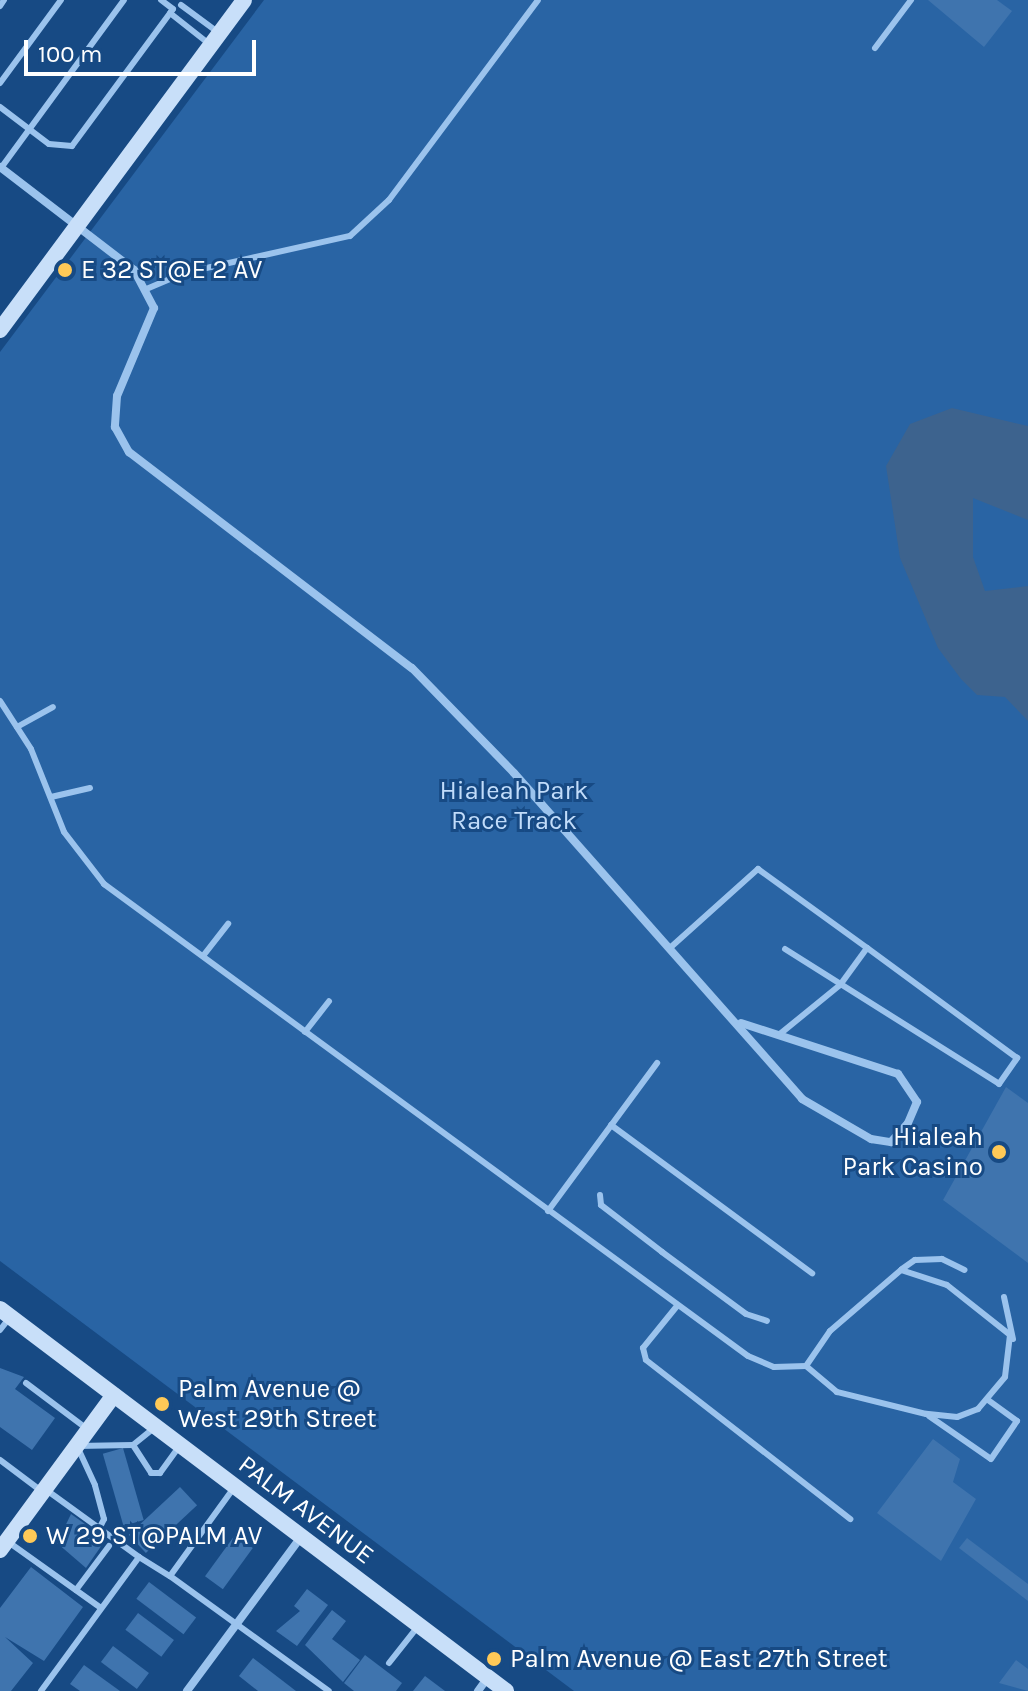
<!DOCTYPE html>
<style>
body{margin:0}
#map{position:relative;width:1028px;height:1691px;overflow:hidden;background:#174a84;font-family:Karla,sans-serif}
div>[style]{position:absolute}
.green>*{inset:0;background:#2964a4}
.water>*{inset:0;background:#3d638e}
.building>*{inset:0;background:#3f74ae;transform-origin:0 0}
.lane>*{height:6px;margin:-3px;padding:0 3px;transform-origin:3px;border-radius:3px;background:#9bc3ed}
.street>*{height:8px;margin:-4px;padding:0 4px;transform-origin:4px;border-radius:4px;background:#9bc3ed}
.secondary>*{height:16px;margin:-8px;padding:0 8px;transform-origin:8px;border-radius:8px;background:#c8dff9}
.dots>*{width:22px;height:22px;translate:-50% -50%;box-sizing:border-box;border:4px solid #174a84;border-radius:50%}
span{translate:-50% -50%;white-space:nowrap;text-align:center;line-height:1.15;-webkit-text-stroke:6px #174a84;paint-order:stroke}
.poi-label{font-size:26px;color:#fff}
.left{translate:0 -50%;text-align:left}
.right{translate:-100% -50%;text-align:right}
.park-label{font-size:26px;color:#c1dcfa}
.street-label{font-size:26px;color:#fff}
.scale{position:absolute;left:24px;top:40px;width:232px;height:36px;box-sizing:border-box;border:4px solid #fff;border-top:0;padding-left:10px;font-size:24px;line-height:28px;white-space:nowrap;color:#fff;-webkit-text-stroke:6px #174a84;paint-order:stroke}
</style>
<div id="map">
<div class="green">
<div style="clip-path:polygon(264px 0,1028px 0,1028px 1691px,574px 1691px,0 1261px,0 352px)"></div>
</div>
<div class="water">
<div style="clip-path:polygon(952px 408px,1028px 426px,1028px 520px,973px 498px,973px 557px,985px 591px,1028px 586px,1028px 721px,1005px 697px,977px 695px,961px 679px,938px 648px,900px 558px,886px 466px,910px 424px)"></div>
</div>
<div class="building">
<div style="clip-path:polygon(928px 0,997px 0,1012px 11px,984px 47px)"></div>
<div style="clip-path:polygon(1006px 1087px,1028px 1103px,1028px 1263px,943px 1200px)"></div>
<div style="clip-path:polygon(0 1368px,24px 1377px,15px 1389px,55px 1418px,32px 1450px,0 1427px)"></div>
<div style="clip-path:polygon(933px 1439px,960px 1459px,953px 1482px,976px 1499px,941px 1561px,877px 1513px)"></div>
<div style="left:123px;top:1448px;width:75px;height:21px;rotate:74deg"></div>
<div style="left:180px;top:1487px;width:25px;height:70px;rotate:47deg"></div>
<div style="clip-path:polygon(71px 1514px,106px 1539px,86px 1568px,57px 1543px)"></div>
<div style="left:235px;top:1535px;width:22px;height:51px;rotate:36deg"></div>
<div style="clip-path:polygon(967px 1538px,1028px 1584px,1028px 1601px,959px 1548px)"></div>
<div style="clip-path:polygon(31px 1567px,83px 1607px,44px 1661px,5px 1637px,33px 1663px,11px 1691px,0 1691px,0 1608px)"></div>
<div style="left:149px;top:1582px;width:59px;height:21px;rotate:37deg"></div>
<div style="clip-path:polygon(307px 1589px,328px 1605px,297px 1646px,276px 1631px,300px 1611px,294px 1606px)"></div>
<div style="clip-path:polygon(332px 1610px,346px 1621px,332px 1639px,360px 1660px,343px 1682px,305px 1645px)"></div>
<div style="left:138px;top:1613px;width:45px;height:21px;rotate:37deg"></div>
<div style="left:113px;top:1646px;width:45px;height:20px;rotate:37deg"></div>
<div style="clip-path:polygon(365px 1655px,402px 1683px,396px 1691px,354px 1691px,344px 1683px)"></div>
<div style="clip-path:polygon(253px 1658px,296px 1691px,258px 1691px,239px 1676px)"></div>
<div style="clip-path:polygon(1016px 1660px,1028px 1669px,1028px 1691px,999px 1683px)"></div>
<div style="clip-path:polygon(84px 1665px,120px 1691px,80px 1691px,70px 1684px)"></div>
<div style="clip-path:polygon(425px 1676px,445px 1691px,413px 1691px)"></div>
</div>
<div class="lane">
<div style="left:181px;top:5px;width:47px;rotate:36.4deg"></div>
<div style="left:0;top:6px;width:7px;rotate:-56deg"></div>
<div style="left:170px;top:13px;width:48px;rotate:38.3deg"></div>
<div style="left:875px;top:48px;width:60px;rotate:-53.1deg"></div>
<div style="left:0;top:83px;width:103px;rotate:-53.7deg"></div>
<div style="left:0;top:107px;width:61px;rotate:37.1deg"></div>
<div style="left:49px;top:144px;width:23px;rotate:5deg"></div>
<div style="left:72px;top:146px;width:170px;rotate:-53.6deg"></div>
<div style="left:173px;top:9px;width:15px;rotate:-143deg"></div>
<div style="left:1px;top:168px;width:208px;rotate:-53.8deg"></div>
<div style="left:144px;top:290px;width:43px;rotate:-23deg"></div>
<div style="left:184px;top:273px;width:170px;rotate:-12.6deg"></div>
<div style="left:350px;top:236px;width:53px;rotate:-42.7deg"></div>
<div style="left:389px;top:200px;width:249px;rotate:-53.3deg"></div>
<div style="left:0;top:701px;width:57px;rotate:57.1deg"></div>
<div style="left:31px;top:749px;width:89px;rotate:68.3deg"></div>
<div style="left:64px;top:832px;width:66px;rotate:52.4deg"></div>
<div style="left:104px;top:884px;width:798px;rotate:36.24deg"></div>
<div style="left:748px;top:1356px;width:28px;rotate:23deg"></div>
<div style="left:774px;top:1367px;width:32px;rotate:-2deg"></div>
<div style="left:17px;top:727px;width:41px;rotate:-29.1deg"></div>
<div style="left:51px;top:797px;width:40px;rotate:-13deg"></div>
<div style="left:671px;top:947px;width:117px;rotate:-41.9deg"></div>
<div style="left:758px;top:869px;width:135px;rotate:35.9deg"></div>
<div style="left:867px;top:948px;width:46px;rotate:126.1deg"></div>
<div style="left:840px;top:985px;width:77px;rotate:140.8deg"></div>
<div style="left:785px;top:949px;width:253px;rotate:32.2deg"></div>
<div style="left:999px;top:1084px;width:32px;rotate:-55deg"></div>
<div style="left:1017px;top:1058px;width:186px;rotate:-143.7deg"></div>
<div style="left:203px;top:956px;width:41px;rotate:-52deg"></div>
<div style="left:305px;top:1032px;width:39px;rotate:-52deg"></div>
<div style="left:611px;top:1125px;width:250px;rotate:36.4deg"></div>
<div style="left:600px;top:1195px;width:10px;rotate:84deg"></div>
<div style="left:601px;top:1205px;width:77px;rotate:37.6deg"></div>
<div style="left:662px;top:1252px;width:104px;rotate:36.4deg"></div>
<div style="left:746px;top:1314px;width:22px;rotate:18deg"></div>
<div style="left:548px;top:1211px;width:184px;rotate:-53.6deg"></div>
<div style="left:902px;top:1269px;width:16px;rotate:-35deg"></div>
<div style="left:915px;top:1260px;width:27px;rotate:-2deg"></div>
<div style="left:942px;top:1259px;width:25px;rotate:26deg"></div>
<div style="left:901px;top:1270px;width:48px;rotate:18.1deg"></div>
<div style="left:947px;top:1285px;width:80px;rotate:38.4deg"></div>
<div style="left:1010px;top:1335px;width:42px;rotate:96.8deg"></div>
<div style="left:1005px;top:1377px;width:42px;rotate:130.2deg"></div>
<div style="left:978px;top:1409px;width:22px;rotate:159deg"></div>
<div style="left:957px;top:1417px;width:31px;rotate:-174deg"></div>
<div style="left:926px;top:1414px;width:92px;rotate:-166.1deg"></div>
<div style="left:837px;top:1392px;width:40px;rotate:-140deg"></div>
<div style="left:806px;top:1366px;width:42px;rotate:-55.6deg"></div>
<div style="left:830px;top:1331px;width:94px;rotate:-40.7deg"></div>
<div style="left:1004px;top:1297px;width:43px;rotate:77.9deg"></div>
<div style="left:677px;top:1306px;width:54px;rotate:129deg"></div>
<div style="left:643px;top:1348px;width:12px;rotate:76deg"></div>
<div style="left:646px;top:1360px;width:259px;rotate:37.9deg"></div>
<div style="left:0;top:1330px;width:16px;rotate:-52deg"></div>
<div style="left:26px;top:1383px;width:75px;rotate:36.9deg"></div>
<div style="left:929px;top:1416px;width:75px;rotate:34.7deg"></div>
<div style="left:991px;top:1459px;width:46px;rotate:-55.6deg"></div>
<div style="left:1017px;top:1421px;width:36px;rotate:-144deg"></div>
<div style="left:133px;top:1445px;width:33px;rotate:57deg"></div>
<div style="left:151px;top:1473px;width:9px"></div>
<div style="left:160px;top:1473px;width:32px;rotate:-54deg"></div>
<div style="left:0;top:1460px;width:50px;rotate:36.9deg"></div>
<div style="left:45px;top:1489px;width:116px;rotate:35.9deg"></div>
<div style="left:233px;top:1489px;width:107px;rotate:125.9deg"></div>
<div style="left:170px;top:1576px;width:196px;rotate:35.9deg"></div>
<div style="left:99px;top:1529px;width:11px;rotate:-63deg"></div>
<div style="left:104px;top:1519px;width:35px;rotate:-105deg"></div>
<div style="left:95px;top:1485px;width:43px;rotate:-114.8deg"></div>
<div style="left:77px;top:1446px;width:56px;rotate:-1deg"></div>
<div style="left:133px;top:1445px;width:26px;rotate:-39deg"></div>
<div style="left:7px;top:1541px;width:115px;rotate:35.5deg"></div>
<div style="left:76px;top:1590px;width:55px;rotate:-53.1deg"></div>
<div style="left:389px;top:1663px;width:48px;rotate:-51.7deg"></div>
<div style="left:41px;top:1691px;width:166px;rotate:-53.8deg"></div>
<div style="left:139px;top:1557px;width:36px;rotate:32deg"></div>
</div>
<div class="street">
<div style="left:0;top:167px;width:169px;rotate:37.5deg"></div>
<div style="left:134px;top:270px;width:43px;rotate:62.2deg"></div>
<div style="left:154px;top:308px;width:95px;rotate:112.8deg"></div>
<div style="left:117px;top:396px;width:31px;rotate:94deg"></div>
<div style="left:115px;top:427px;width:29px;rotate:61deg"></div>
<div style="left:129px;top:452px;width:356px;rotate:37.4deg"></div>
<div style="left:412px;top:668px;width:146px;rotate:45.8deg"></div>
<div style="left:514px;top:773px;width:435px;rotate:48.5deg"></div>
<div style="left:802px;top:1099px;width:80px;rotate:30.1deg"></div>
<div style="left:871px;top:1139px;width:20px;rotate:9deg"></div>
<div style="left:891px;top:1142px;width:25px;rotate:-48deg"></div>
<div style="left:908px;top:1123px;width:23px;rotate:-67deg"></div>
<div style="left:917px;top:1102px;width:34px;rotate:-124deg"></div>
<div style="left:898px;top:1074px;width:165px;rotate:-162deg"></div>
<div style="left:187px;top:1691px;width:192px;rotate:-53.5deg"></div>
<div style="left:478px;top:1691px;width:17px;rotate:-54deg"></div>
</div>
<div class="secondary">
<div style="left:0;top:330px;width:410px;rotate:-53.5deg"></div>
<div style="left:0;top:1309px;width:634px;rotate:37.05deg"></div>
<div style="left:0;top:1550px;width:192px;rotate:-53.7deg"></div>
</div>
<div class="dots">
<div style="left:65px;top:270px;background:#ffc957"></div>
<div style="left:999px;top:1152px;background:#ffc957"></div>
<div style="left:162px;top:1404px;background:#ffc957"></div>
<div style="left:30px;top:1536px;background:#ffc957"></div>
<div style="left:494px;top:1659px;background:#ffc957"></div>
</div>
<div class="poi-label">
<span class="left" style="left:81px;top:270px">E 32 ST@E 2 AV</span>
<span class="right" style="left:983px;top:1152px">Hialeah<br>Park Casino</span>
<span class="left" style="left:178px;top:1404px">Palm Avenue @<br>West 29th Street</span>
<span class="left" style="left:46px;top:1536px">W 29 ST@PALM AV</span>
<span class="left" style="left:510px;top:1659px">Palm Avenue @ East 27th Street</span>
</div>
<div class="park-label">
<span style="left:514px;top:806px">Hialeah Park<br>Race Track</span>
</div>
<div class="street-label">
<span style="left:306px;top:1510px;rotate:37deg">PALM AVENUE</span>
</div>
<div class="scale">100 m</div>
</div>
